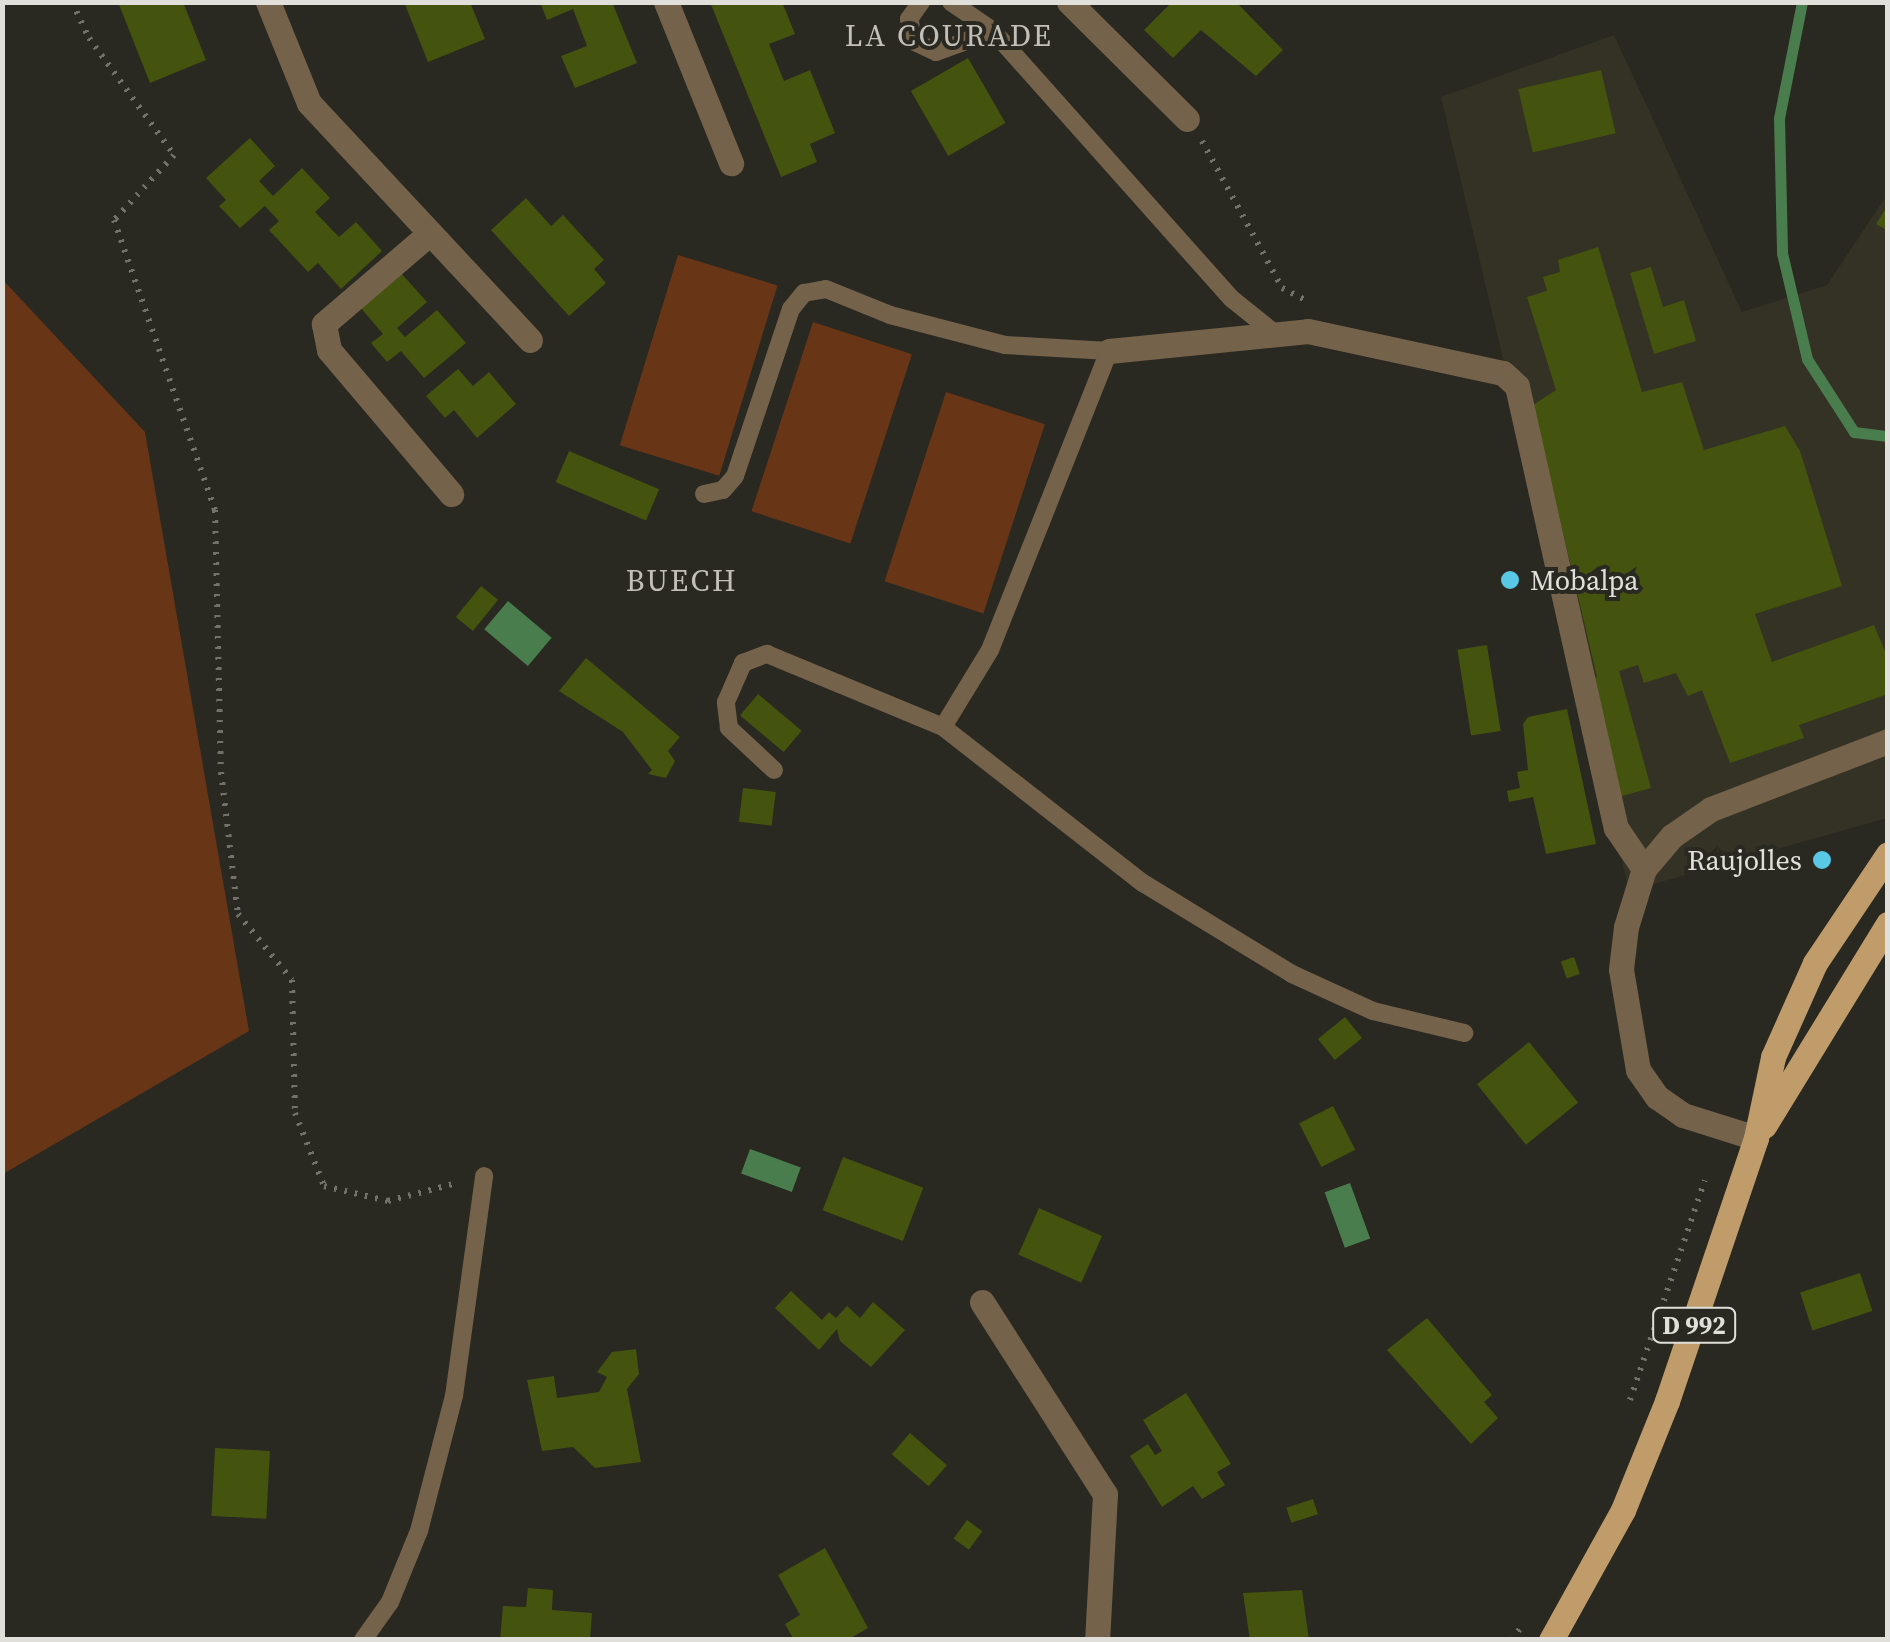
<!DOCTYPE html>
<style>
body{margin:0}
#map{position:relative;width:1890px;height:1642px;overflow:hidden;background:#292821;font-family:"Source Serif 4",serif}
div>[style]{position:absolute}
.built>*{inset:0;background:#343224}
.green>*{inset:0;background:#683617;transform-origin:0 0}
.water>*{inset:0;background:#4a7d4d;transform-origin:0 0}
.stream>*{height:11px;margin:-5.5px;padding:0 5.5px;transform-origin:5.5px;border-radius:5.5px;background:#4a7d4d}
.building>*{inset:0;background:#44530d;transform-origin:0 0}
.path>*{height:6px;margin-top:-3px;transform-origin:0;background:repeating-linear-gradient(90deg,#72716b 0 2.5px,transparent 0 10.5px)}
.service>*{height:18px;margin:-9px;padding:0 9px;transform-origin:9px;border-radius:9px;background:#74624b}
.minor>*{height:25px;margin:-12.5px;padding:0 12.5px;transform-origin:12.5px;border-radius:12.5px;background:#74624b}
.primary>*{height:25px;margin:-12.5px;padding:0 12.5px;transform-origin:12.5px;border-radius:12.5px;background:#c19c6b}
.dots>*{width:28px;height:28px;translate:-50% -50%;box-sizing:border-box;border:5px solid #292821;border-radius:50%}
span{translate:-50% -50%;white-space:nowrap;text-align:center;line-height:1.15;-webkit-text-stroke:8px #292821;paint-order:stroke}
.shield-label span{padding:2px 8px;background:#292821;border:2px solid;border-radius:8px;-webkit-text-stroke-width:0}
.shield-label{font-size:25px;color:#e0dfda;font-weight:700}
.poi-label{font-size:28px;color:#e0dfda}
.left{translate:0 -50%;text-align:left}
.right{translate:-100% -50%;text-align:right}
.neighbourhood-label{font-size:30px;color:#c1bfb6;letter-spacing:2.5px}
.frame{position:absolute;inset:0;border:5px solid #e0dfda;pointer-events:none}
</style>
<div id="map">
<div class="built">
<div style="clip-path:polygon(1614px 35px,1742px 312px,1827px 285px,1887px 195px,1887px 818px,1629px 891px,1441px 97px)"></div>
</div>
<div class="green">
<div style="left:678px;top:255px;width:104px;height:199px;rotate:17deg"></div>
<div style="clip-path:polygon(3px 280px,145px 432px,249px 1031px,3px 1174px)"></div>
<div style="left:813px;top:322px;width:104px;height:199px;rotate:18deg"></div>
<div style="left:946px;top:392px;width:104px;height:199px;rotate:18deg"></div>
</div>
<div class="water">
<div style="left:508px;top:601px;width:57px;height:37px;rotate:40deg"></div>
<div style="left:750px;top:1149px;width:54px;height:26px;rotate:20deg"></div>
<div style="left:1350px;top:1183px;width:59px;height:27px;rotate:70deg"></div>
</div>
<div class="stream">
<div style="left:1802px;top:2px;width:118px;rotate:101.2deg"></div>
<div style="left:1779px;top:118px;width:135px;rotate:88.7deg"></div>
<div style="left:1782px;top:253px;width:109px;rotate:76.7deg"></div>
<div style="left:1807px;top:359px;width:87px;rotate:57.2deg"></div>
<div style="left:1854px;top:432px;width:34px;rotate:7deg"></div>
</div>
<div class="building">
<div style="clip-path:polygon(118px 2px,183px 2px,206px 60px,150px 83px)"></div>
<div style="clip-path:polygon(404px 2px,470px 2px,485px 39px,428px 62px)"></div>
<div style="clip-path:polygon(540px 2px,612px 2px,637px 63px,575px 88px,561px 56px,587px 46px,573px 9px,547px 20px)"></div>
<div style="clip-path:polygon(710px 2px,782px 2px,795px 34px,769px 44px,784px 81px,810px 70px,835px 133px,810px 144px,817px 162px,781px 177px)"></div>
<div style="clip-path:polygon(1172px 2px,1236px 2px,1283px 50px,1256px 76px,1201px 30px,1173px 58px,1144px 30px)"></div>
<div style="left:968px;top:58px;width:75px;height:66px;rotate:60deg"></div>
<div style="left:1601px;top:70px;width:65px;height:85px;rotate:77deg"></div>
<div style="clip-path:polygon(250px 138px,275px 166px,259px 181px,273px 196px,302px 168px,330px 198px,315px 212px,339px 237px,356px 222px,382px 251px,341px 289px,318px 263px,308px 272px,269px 230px,279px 221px,265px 206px,240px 228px,219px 206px,226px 200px,206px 178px)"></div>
<div style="clip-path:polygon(526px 198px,551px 226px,563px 215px,604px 260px,594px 269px,606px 283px,569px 316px,491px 230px)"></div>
<div style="clip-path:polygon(1888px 205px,1888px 231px,1876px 224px)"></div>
<div style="clip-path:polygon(1598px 247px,1642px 392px,1682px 382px,1704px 450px,1785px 426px,1800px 451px,1842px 586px,1755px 614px,1772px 662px,1874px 625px,1888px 658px,1888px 694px,1799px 725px,1804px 738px,1730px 763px,1702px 690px,1688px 696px,1676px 673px,1644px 683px,1638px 665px,1619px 671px,1651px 788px,1615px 798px,1591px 679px,1597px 677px,1533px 405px,1556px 390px,1527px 297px,1547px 291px,1543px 277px,1560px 272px,1558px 260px)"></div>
<div style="clip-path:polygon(1651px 267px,1663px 307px,1684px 300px,1696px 341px,1654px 354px,1630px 273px)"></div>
<div style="clip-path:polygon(400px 272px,427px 302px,397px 328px,405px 337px,437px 310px,466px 343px,424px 378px,401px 351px,387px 362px,371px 343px,383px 334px,360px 307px)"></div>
<div style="clip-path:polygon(458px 369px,473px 386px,489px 372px,516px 404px,477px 438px,454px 410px,445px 418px,426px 396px)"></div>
<div style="left:569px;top:451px;width:98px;height:34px;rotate:23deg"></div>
<div style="left:481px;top:586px;width:22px;height:40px;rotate:39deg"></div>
<div style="left:1487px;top:645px;width:87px;height:30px;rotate:81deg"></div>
<div style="clip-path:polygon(586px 658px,680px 737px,668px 751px,675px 761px,666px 778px,648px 774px,652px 770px,623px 732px,559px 691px)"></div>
<div style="left:758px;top:694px;width:57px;height:28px;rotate:40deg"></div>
<div style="clip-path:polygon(1567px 709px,1596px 844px,1546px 854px,1533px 797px,1509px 802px,1507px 791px,1520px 788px,1517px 772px,1528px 770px,1523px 724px,1528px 717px)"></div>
<div style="left:743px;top:788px;width:33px;height:34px;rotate:7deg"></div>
<div style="left:1574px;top:957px;width:18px;height:14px;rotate:71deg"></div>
<div style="left:1345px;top:1017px;width:27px;height:35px;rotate:51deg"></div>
<div style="left:1529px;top:1042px;width:78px;height:67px;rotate:51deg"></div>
<div style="left:1333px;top:1106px;width:49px;height:38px;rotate:63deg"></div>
<div style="left:843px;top:1157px;width:86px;height:57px;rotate:21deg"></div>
<div style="left:1039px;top:1208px;width:69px;height:51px;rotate:24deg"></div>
<div style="left:1860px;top:1273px;width:40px;height:63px;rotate:72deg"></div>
<div style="clip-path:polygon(791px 1291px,822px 1320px,829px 1312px,836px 1318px,847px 1306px,860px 1318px,873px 1302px,905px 1330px,871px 1367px,840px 1341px,837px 1329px,819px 1350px,775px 1308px)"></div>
<div style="clip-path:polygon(1427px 1318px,1492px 1395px,1484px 1402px,1498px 1418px,1471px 1444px,1387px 1350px)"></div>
<div style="clip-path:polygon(636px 1349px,639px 1374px,627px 1389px,641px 1462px,595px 1468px,573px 1447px,542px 1451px,527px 1380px,554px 1376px,557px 1398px,599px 1392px,607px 1377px,597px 1372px,612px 1352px)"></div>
<div style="clip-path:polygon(1186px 1393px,1231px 1464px,1217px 1472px,1225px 1485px,1202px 1499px,1193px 1486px,1162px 1507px,1130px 1456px,1148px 1444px,1155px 1455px,1162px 1451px,1143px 1420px)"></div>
<div style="left:910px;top:1433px;width:49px;height:28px;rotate:41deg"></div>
<div style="left:215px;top:1448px;width:55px;height:68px;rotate:3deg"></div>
<div style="left:1313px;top:1499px;width:16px;height:28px;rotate:72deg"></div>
<div style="left:967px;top:1520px;width:19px;height:23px;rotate:36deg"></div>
<div style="clip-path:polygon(825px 1548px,868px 1628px,847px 1640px,794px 1640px,785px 1624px,800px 1615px,778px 1575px)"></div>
<div style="clip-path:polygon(528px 1588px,553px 1590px,552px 1610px,592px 1613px,590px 1640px,500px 1640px,503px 1606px,526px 1607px)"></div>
<div style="clip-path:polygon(1302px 1590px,1309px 1640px,1250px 1640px,1243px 1593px)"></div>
</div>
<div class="path">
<div style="left:72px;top:2px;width:40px;rotate:65deg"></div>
<div style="left:89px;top:38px;width:145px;rotate:54deg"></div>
<div style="left:174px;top:155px;width:88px;rotate:132.7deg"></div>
<div style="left:114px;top:220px;width:307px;rotate:70.8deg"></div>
<div style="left:215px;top:510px;width:262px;rotate:88.7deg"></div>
<div style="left:221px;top:772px;width:143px;rotate:83.2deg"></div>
<div style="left:238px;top:914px;width:85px;rotate:50.7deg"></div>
<div style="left:292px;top:980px;width:133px;rotate:88.7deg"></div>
<div style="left:295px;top:1113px;width:79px;rotate:68.3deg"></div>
<div style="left:324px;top:1186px;width:66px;rotate:13.2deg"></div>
<div style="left:388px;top:1201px;width:71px;rotate:-14.6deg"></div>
<div style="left:1202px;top:141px;width:167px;rotate:61.4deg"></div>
<div style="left:1282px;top:288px;width:25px;rotate:27deg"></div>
<div style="left:1630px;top:1400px;width:232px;rotate:-71.2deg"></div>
<div style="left:1512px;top:1640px;width:16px;rotate:-55deg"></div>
</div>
<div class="service">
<div style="left:921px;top:2px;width:21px;rotate:125deg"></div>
<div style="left:909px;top:19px;width:24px;rotate:75deg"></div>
<div style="left:915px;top:42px;width:23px;rotate:25deg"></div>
<div style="left:936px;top:52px;width:61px;rotate:-20.2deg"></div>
<div style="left:951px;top:2px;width:51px;rotate:34.6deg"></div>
<div style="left:993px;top:31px;width:359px;rotate:48.3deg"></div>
<div style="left:1232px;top:299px;width:53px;rotate:38.8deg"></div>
<div style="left:704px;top:494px;width:19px;rotate:-12deg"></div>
<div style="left:723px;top:490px;width:18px;rotate:-49deg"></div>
<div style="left:735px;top:476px;width:176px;rotate:-71.5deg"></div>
<div style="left:791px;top:309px;width:21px;rotate:-51deg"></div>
<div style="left:804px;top:293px;width:22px;rotate:-10deg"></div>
<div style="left:826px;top:289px;width:69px;rotate:22.1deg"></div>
<div style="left:890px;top:315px;width:119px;rotate:14.6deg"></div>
<div style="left:1005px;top:345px;width:104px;rotate:3.3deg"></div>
<div style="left:1109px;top:351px;width:322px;rotate:111.7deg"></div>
<div style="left:990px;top:650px;width:90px;rotate:121.4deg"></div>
<div style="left:774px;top:770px;width:62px;rotate:-137deg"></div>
<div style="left:729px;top:728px;width:26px;rotate:-97deg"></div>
<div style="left:726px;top:702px;width:43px;rotate:-66.4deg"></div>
<div style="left:743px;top:663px;width:26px;rotate:-21deg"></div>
<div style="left:767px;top:654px;width:191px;rotate:22.5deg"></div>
<div style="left:943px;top:727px;width:254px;rotate:38deg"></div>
<div style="left:1143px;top:883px;width:175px;rotate:31.4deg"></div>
<div style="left:1292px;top:974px;width:89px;rotate:24.6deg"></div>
<div style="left:1373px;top:1011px;width:94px;rotate:13.6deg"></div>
<div style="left:363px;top:1640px;width:47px;rotate:-54.6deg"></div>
<div style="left:390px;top:1602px;width:77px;rotate:-67.8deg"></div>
<div style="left:419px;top:1531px;width:139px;rotate:-75.5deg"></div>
<div style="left:454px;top:1396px;width:222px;rotate:-82.2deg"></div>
</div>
<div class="minor">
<div style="left:268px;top:2px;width:109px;rotate:67.9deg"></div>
<div style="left:309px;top:103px;width:324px;rotate:47deg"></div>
<div style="left:666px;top:2px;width:174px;rotate:68deg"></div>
<div style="left:1069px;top:2px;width:166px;rotate:44.8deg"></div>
<div style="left:430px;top:233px;width:140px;rotate:139.4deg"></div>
<div style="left:324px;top:324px;width:26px;rotate:79deg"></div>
<div style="left:329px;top:350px;width:189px;rotate:49.7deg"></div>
<div style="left:1109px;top:351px;width:200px;rotate:-5.7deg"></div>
<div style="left:1308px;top:331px;width:199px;rotate:12.2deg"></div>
<div style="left:1503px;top:373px;width:19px;rotate:43deg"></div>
<div style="left:1517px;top:386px;width:453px;rotate:77.4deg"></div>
<div style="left:1616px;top:828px;width:50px;rotate:55.7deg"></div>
<div style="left:1756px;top:1138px;width:77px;rotate:-162.5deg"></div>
<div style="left:1683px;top:1115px;width:32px;rotate:-145deg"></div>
<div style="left:1657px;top:1097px;width:33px;rotate:-125deg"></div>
<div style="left:1638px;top:1070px;width:102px;rotate:-99.6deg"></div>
<div style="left:1621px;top:969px;width:42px;rotate:-83.2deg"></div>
<div style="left:1626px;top:927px;width:61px;rotate:-72.8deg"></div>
<div style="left:1644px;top:869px;width:43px;rotate:-49.7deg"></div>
<div style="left:1672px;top:836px;width:47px;rotate:-34.7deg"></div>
<div style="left:1711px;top:809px;width:190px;rotate:-21deg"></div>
<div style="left:982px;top:1302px;width:228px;rotate:57.4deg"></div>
<div style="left:1105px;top:1494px;width:146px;rotate:93.1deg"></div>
</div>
<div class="primary">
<div style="left:1764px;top:1126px;width:237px;rotate:-58.5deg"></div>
<div style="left:1551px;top:1640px;width:149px;rotate:-61deg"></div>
<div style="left:1623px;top:1510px;width:118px;rotate:-68deg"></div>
<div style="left:1667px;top:1401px;width:278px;rotate:-71.3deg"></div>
<div style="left:1756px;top:1138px;width:83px;rotate:-78.1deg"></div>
<div style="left:1773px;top:1057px;width:103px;rotate:-65.9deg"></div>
<div style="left:1815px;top:963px;width:131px;rotate:-56.2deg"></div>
</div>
<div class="dots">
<div style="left:1510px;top:580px;background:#59c8e4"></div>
<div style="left:1822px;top:860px;background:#59c8e4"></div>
</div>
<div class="shield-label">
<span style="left:1694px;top:1325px">D 992</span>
</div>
<div class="poi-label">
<span class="left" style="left:1530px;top:580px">Mobalpa</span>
<span class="right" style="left:1802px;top:860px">Raujolles</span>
</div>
<div class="neighbourhood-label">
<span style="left:949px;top:36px">LA COURADE</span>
<span style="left:682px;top:581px">BUECH</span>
</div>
<div class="frame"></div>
</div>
